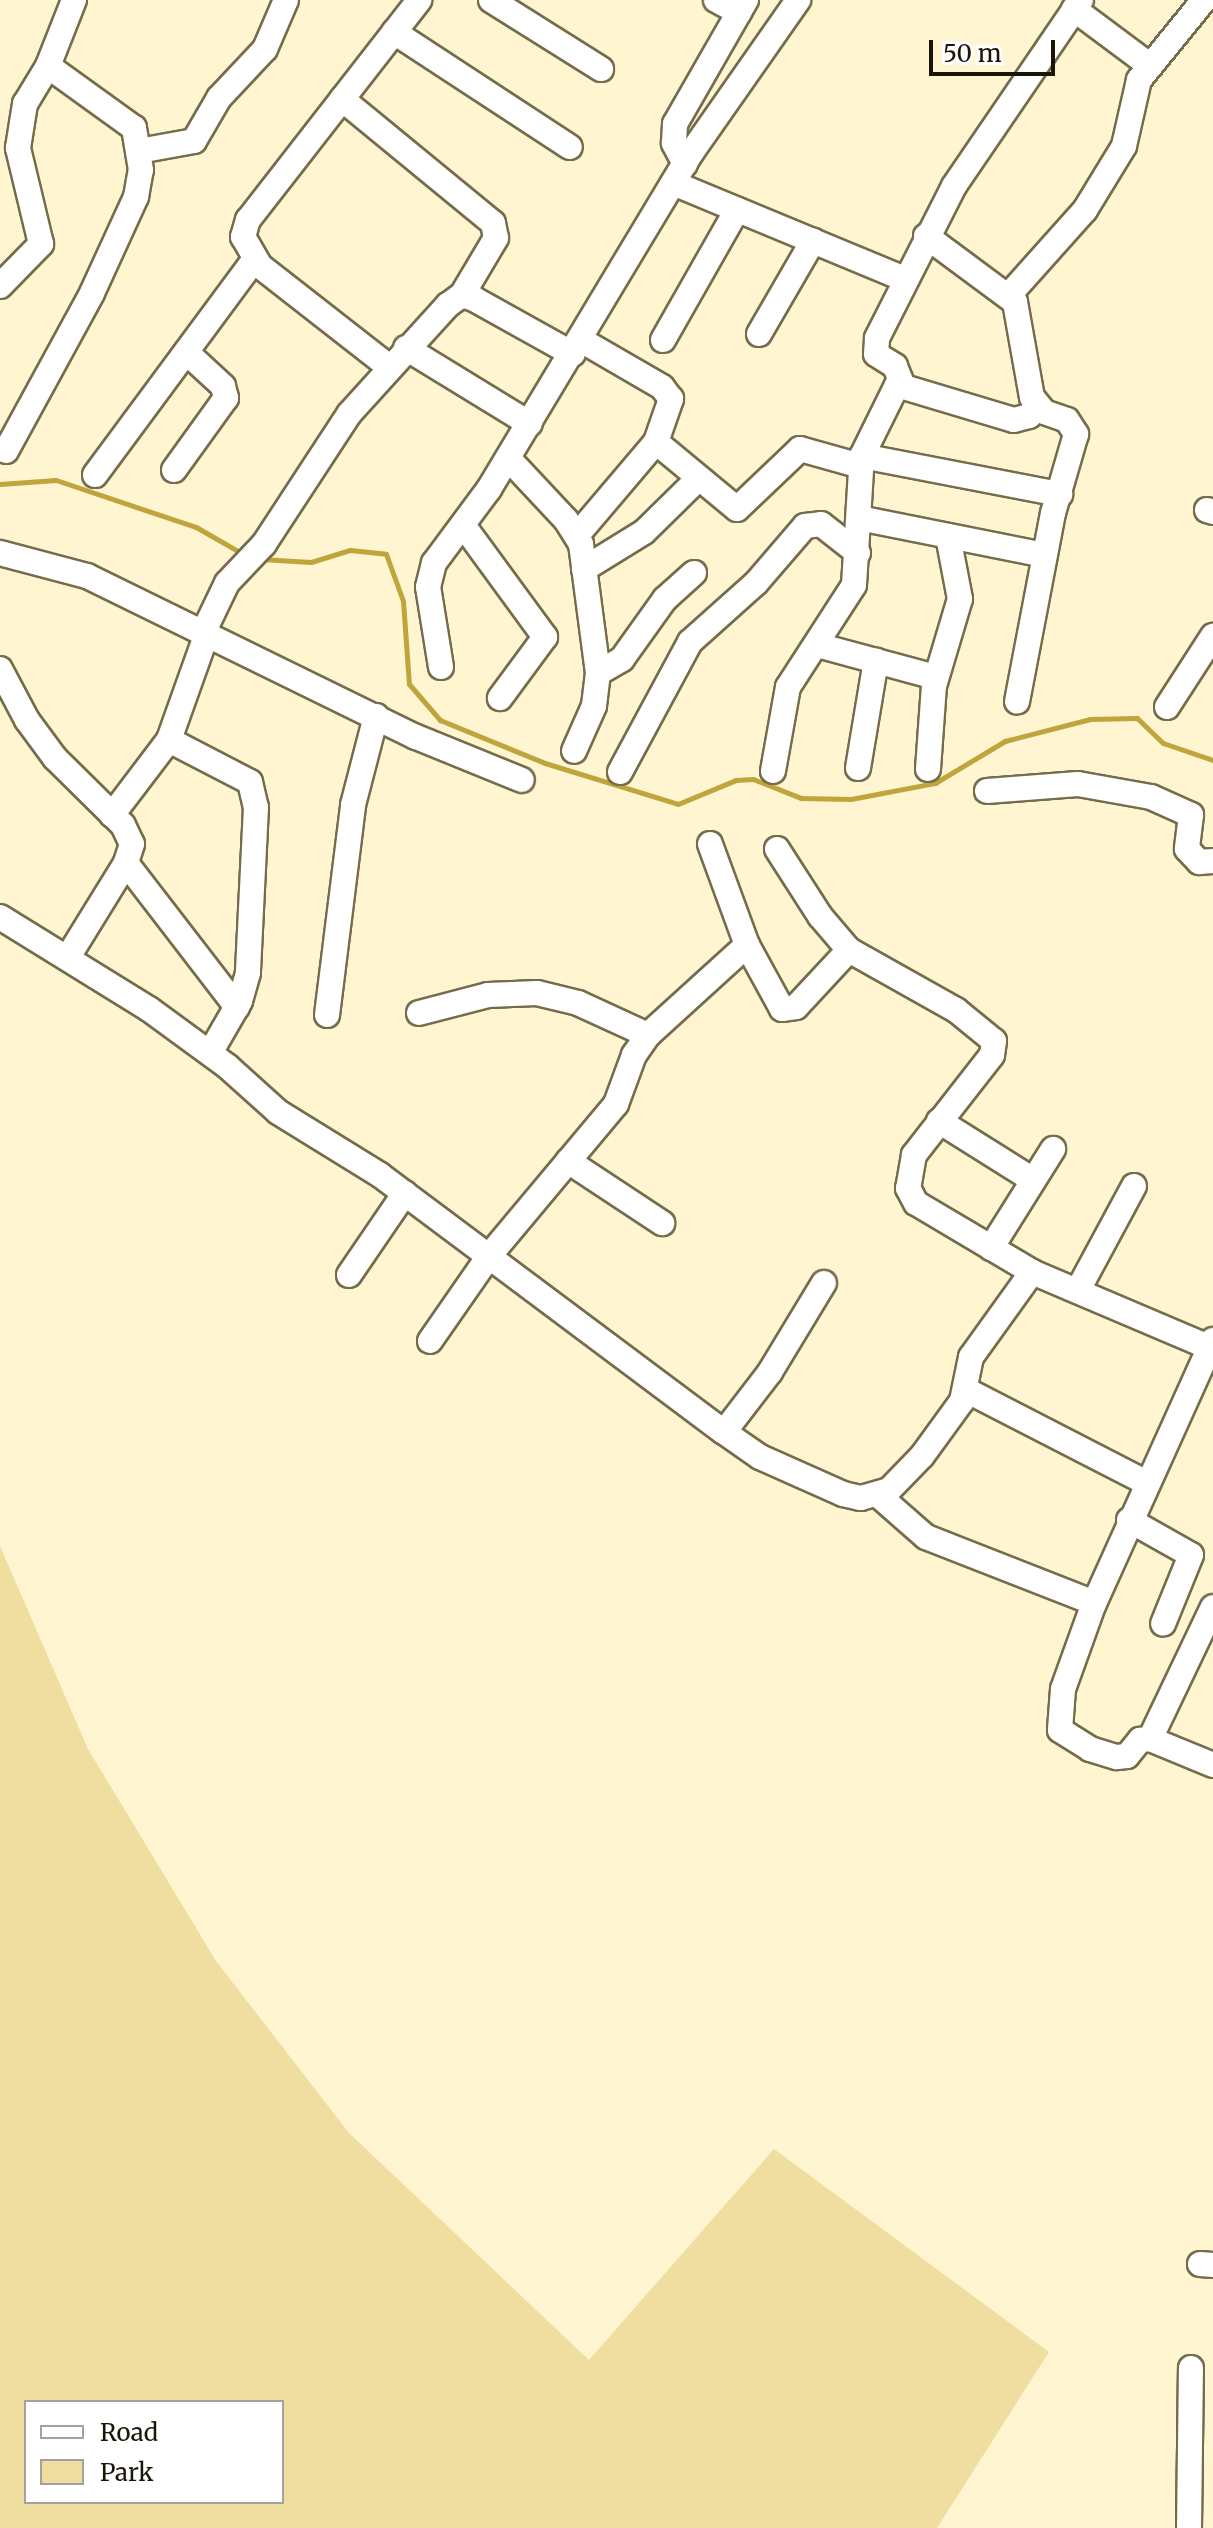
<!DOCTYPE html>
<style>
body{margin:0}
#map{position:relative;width:1213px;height:2528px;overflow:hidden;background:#fff5d0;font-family:Merriweather,serif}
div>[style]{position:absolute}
.green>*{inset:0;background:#f0dea1}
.stream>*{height:5px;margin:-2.5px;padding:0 2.5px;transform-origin:2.5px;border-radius:2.5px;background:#c0a43c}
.roads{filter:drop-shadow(2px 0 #756c4b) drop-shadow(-2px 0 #756c4b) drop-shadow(0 2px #756c4b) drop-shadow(0 -2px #756c4b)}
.minor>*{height:24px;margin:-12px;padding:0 12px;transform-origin:12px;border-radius:12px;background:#fff}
span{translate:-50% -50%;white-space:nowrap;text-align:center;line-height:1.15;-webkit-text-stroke:6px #fff;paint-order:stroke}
.legend{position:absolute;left:24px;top:2400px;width:260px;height:104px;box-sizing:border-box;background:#fff;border:2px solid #a3a29c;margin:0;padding:10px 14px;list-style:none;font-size:24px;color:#191608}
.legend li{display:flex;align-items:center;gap:16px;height:40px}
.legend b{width:40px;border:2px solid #a3a29c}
.scale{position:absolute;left:929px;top:40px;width:126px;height:36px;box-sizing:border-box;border:4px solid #191608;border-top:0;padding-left:10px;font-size:24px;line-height:28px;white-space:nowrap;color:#191608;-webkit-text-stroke:6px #fff;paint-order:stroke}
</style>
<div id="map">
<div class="green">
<div style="clip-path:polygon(evenodd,0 1546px,88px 1749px,216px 1961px,349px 2133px,589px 2360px,774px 2149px,1049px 2352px,937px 2528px,0 2528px,0 1546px,26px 2402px,282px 2402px,282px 2502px,26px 2502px,26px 2402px)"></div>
</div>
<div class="stream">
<div style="left:0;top:484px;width:56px;rotate:-4.1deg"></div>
<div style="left:56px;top:480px;width:148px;rotate:18.6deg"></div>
<div style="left:196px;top:527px;width:54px;rotate:29.9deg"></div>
<div style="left:261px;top:559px;width:50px;rotate:3.4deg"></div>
<div style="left:311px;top:562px;width:41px;rotate:-17.1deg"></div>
<div style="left:350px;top:550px;width:36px;rotate:6deg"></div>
<div style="left:386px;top:554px;width:50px;rotate:70.1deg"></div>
<div style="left:403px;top:601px;width:83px;rotate:85.9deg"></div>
<div style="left:409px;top:684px;width:48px;rotate:49.3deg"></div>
<div style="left:440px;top:720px;width:113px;rotate:22.3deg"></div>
<div style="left:545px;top:763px;width:139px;rotate:17.1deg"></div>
<div style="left:678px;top:804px;width:63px;rotate:-22.5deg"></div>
<div style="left:736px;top:780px;width:17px;rotate:-3deg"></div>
<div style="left:753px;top:779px;width:52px;rotate:21.6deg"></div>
<div style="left:801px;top:798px;width:50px;rotate:1.1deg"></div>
<div style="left:851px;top:799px;width:86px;rotate:-10.8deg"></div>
<div style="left:935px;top:783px;width:82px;rotate:-31deg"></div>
<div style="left:1005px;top:741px;width:88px;rotate:-14.5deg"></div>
<div style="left:1090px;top:719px;width:47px;rotate:-1.2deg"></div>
<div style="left:1137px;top:718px;width:36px;rotate:44deg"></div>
<div style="left:1163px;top:743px;width:53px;rotate:18.8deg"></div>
</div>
<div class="roads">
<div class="minor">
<div style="left:491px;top:0;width:130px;rotate:32.1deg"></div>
<div style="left:716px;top:0;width:26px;rotate:28deg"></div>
<div style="left:1074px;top:9px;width:94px;rotate:36.7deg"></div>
<div style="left:394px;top:32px;width:210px;rotate:33.2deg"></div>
<div style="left:342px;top:99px;width:195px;rotate:39.4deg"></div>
<div style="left:493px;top:223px;width:15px;rotate:79deg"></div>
<div style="left:496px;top:238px;width:66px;rotate:120.8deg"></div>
<div style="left:139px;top:151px;width:56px;rotate:-10.3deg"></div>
<div style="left:194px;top:141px;width:50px;rotate:-59.8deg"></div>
<div style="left:219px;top:98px;width:67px;rotate:-46.8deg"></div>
<div style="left:265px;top:49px;width:53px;rotate:-66.8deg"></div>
<div style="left:685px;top:164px;width:24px;rotate:-118deg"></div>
<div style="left:674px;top:143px;width:19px;rotate:-87deg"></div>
<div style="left:675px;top:124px;width:143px;rotate:-60.2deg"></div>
<div style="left:673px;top:183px;width:251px;rotate:22.5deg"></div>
<div style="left:926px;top:236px;width:111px;rotate:36.6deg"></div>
<div style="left:1015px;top:302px;width:97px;rotate:79.9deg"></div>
<div style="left:1032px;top:397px;width:19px;rotate:51deg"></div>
<div style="left:1044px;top:412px;width:24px;rotate:19deg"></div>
<div style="left:1067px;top:420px;width:17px;rotate:57deg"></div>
<div style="left:1076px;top:434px;width:82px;rotate:106.2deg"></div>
<div style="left:1053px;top:513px;width:192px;rotate:100.8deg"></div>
<div style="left:0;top:286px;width:59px;rotate:-45.7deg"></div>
<div style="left:41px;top:244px;width:99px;rotate:-103.5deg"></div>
<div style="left:18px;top:148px;width:45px;rotate:-81deg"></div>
<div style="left:25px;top:104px;width:44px;rotate:-58.8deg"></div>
<div style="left:1009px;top:295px;width:114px;rotate:-48.2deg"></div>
<div style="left:1085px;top:210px;width:75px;rotate:-58.6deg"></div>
<div style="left:1124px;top:146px;width:68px;rotate:-77.2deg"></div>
<div style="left:1139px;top:80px;width:103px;rotate:-50.9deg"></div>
<div style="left:759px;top:334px;width:108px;rotate:-59.9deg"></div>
<div style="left:663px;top:340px;width:150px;rotate:-60.4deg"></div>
<div style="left:406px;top:348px;width:145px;rotate:31.5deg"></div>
<div style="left:388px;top:366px;width:162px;rotate:-142deg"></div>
<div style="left:260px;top:266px;width:34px;rotate:-120deg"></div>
<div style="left:243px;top:237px;width:18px;rotate:-74deg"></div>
<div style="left:248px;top:220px;width:279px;rotate:-52.1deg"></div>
<div style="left:897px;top:385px;width:122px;rotate:16.7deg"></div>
<div style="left:1014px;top:420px;width:16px;rotate:-15deg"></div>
<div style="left:1029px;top:416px;width:13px;rotate:-51deg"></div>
<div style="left:656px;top:442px;width:105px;rotate:39.6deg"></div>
<div style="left:737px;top:509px;width:87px;rotate:-43.6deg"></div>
<div style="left:800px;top:449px;width:63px;rotate:15.6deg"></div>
<div style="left:6px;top:451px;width:180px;rotate:-61.4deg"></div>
<div style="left:92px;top:293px;width:106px;rotate:-65.4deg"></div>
<div style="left:136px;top:197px;width:27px;rotate:-80deg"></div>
<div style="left:141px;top:170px;width:43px;rotate:-99.5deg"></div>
<div style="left:134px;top:128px;width:106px;rotate:-144.2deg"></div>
<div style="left:48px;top:66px;width:71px;rotate:-68.5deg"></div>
<div style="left:862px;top:456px;width:202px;rotate:10.9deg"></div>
<div style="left:508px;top:458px;width:85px;rotate:46.9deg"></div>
<div style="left:566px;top:520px;width:28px;rotate:58deg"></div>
<div style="left:581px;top:544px;width:130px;rotate:82.5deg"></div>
<div style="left:598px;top:673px;width:33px;rotate:97deg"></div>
<div style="left:594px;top:706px;width:49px;rotate:114deg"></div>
<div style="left:174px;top:470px;width:89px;rotate:-54.2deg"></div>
<div style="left:226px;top:398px;width:12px;rotate:-104deg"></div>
<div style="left:223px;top:386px;width:50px;rotate:-137.4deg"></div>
<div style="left:95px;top:475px;width:267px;rotate:-53.5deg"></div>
<div style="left:1207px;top:510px;width:6px;rotate:18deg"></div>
<div style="left:859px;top:518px;width:189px;rotate:11.3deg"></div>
<div style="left:463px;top:525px;width:139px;rotate:53.8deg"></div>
<div style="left:545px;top:637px;width:76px;rotate:126.4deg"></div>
<div style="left:578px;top:534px;width:121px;rotate:-49.7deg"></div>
<div style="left:656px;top:442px;width:46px;rotate:-70.8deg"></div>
<div style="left:671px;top:399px;width:15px;rotate:-127deg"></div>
<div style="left:662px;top:387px;width:94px;rotate:-149.9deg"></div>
<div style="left:0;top:553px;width:90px;rotate:14.8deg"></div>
<div style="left:87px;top:576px;width:366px;rotate:26.1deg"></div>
<div style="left:416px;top:737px;width:114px;rotate:22.1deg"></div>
<div style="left:584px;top:569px;width:70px;rotate:-31.7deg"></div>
<div style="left:644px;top:532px;width:76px;rotate:-44.5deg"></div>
<div style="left:204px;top:631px;width:53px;rotate:-64.4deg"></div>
<div style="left:227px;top:583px;width:54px;rotate:-46.5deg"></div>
<div style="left:264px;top:544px;width:155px;rotate:-56.8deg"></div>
<div style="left:349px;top:414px;width:147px;rotate:-47.8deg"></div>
<div style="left:448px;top:305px;width:17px;rotate:-36deg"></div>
<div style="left:462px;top:295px;width:13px;rotate:18deg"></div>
<div style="left:474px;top:299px;width:113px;rotate:29.1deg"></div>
<div style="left:207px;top:633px;width:114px;rotate:109.6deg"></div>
<div style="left:169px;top:740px;width:91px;rotate:27.4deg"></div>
<div style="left:250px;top:782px;width:26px;rotate:77deg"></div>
<div style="left:256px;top:807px;width:166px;rotate:92.8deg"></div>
<div style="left:248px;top:973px;width:29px;rotate:106deg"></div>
<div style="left:240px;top:1001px;width:60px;rotate:120deg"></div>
<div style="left:817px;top:645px;width:123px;rotate:15.1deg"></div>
<div style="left:441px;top:667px;width:81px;rotate:-99.2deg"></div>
<div style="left:428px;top:587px;width:25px;rotate:-76deg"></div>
<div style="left:434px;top:563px;width:92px;rotate:-53.4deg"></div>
<div style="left:489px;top:489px;width:392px;rotate:-59deg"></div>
<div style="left:691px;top:153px;width:187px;rotate:-55deg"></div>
<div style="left:0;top:669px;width:58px;rotate:62.1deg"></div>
<div style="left:27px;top:720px;width:47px;rotate:53.6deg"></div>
<div style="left:55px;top:758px;width:95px;rotate:44.6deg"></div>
<div style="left:123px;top:825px;width:21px;rotate:65deg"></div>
<div style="left:132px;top:844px;width:20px;rotate:108deg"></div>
<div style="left:126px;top:863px;width:110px;rotate:121.7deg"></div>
<div style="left:598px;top:673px;width:28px;rotate:-30deg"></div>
<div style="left:622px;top:659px;width:74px;rotate:-54.4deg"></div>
<div style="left:665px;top:599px;width:39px;rotate:-42deg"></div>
<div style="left:1167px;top:707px;width:85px;rotate:-57.1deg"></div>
<div style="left:858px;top:768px;width:109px;rotate:-80.5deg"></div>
<div style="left:928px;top:769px;width:83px;rotate:-85.9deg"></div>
<div style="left:934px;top:686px;width:91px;rotate:-73.4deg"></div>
<div style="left:960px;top:599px;width:64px;rotate:-100.8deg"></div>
<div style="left:773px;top:771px;width:85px;rotate:-79.9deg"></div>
<div style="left:788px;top:687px;width:121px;rotate:-57.1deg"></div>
<div style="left:854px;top:585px;width:129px;rotate:-86.5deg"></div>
<div style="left:862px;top:456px;width:86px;rotate:-63.7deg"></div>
<div style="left:900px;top:379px;width:14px;rotate:-111deg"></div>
<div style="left:895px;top:366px;width:22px;rotate:-148deg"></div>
<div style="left:876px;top:354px;width:16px;rotate:-86deg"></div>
<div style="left:877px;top:338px;width:170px;rotate:-63.1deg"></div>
<div style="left:954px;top:186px;width:225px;rotate:-55.7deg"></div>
<div style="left:620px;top:772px;width:148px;rotate:-61.7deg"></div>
<div style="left:690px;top:642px;width:89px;rotate:-41.8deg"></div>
<div style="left:756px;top:583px;width:75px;rotate:-49.3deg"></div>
<div style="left:805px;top:526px;width:16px;rotate:-7deg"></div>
<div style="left:821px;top:524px;width:47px;rotate:38.1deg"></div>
<div style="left:987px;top:791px;width:91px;rotate:-4.4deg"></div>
<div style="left:1078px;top:784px;width:74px;rotate:10.1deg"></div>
<div style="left:1151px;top:797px;width:44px;rotate:24.2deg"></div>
<div style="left:1191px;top:815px;width:34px;rotate:97deg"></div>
<div style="left:1187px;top:849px;width:18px;rotate:47deg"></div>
<div style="left:1199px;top:862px;width:14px;rotate:-4deg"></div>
<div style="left:112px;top:815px;width:94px;rotate:-52.8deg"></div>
<div style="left:710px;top:844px;width:108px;rotate:69.9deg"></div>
<div style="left:747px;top:945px;width:73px;rotate:61.3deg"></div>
<div style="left:782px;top:1009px;width:14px;rotate:-8deg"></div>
<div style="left:796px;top:1007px;width:78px;rotate:-47.1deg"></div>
<div style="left:777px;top:849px;width:80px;rotate:57.3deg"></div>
<div style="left:820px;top:916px;width:45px;rotate:49.5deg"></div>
<div style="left:849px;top:950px;width:123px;rotate:29.3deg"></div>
<div style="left:956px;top:1010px;width:49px;rotate:39.2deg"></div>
<div style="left:994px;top:1041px;width:14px;rotate:98deg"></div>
<div style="left:992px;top:1055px;width:127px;rotate:128deg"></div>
<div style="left:914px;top:1155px;width:34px;rotate:100deg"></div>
<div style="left:908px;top:1188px;width:17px;rotate:62deg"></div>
<div style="left:916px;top:1203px;width:135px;rotate:30.7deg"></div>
<div style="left:1032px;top:1272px;width:192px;rotate:23deg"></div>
<div style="left:126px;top:863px;width:182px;rotate:52.4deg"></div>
<div style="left:0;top:917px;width:175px;rotate:31.7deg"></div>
<div style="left:149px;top:1009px;width:97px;rotate:36.2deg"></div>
<div style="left:227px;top:1066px;width:69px;rotate:42deg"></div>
<div style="left:278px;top:1112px;width:120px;rotate:31.7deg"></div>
<div style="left:380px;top:1175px;width:429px;rotate:36.8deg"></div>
<div style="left:724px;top:1432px;width:44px;rotate:34.8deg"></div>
<div style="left:760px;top:1457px;width:91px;rotate:24deg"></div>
<div style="left:843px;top:1494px;width:18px;rotate:13deg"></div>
<div style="left:861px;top:1498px;width:29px;rotate:-16deg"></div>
<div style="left:889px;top:1490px;width:47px;rotate:-45.9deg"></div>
<div style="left:922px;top:1456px;width:68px;rotate:-54deg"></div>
<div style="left:962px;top:1401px;width:45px;rotate:-78.4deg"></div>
<div style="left:971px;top:1357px;width:105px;rotate:-54.3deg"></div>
<div style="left:419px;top:1013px;width:71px;rotate:-14.6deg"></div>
<div style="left:488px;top:995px;width:49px;rotate:-2.3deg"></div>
<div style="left:537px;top:993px;width:42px;rotate:13.7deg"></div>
<div style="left:578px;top:1003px;width:77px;rotate:24.6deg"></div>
<div style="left:327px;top:1015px;width:212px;rotate:-82.9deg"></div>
<div style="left:353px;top:805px;width:92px;rotate:-75.5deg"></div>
<div style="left:939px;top:1121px;width:111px;rotate:32.1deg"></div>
<div style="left:568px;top:1161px;width:113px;rotate:33.4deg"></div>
<div style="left:991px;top:1248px;width:117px;rotate:-57.9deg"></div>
<div style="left:349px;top:1275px;width:99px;rotate:-55.7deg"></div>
<div style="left:1078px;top:1290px;width:118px;rotate:-61.7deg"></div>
<div style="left:1213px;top:1340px;width:289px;rotate:114.3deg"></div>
<div style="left:1094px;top:1603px;width:91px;rotate:109.8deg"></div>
<div style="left:1063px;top:1689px;width:41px;rotate:94.2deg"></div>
<div style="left:1060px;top:1730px;width:36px;rotate:32deg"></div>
<div style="left:1090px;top:1749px;width:28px;rotate:17deg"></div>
<div style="left:1117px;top:1757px;width:10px;rotate:-6deg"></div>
<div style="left:1127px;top:1756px;width:21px;rotate:-51deg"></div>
<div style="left:1140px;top:1740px;width:10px;rotate:-6deg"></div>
<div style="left:1150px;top:1739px;width:68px;rotate:22.4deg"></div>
<div style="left:430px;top:1341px;width:103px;rotate:-55.2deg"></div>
<div style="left:489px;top:1256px;width:198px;rotate:-50.1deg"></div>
<div style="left:616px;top:1104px;width:52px;rotate:-69.8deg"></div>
<div style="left:634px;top:1055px;width:24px;rotate:-55deg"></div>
<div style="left:648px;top:1035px;width:134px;rotate:-42.3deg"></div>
<div style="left:966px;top:1390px;width:201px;rotate:27.2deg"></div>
<div style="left:724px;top:1432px;width:76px;rotate:-52.5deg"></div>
<div style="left:770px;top:1372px;width:104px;rotate:-58.8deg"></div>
<div style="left:878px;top:1495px;width:64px;rotate:41.2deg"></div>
<div style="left:926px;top:1537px;width:180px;rotate:21.4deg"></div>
<div style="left:1129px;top:1520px;width:71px;rotate:29.4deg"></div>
<div style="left:1191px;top:1555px;width:74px;rotate:112.1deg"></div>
<div style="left:1150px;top:1739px;width:146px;rotate:-64.5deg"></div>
<div style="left:1200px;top:2264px;width:13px;rotate:4deg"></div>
<div style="left:1189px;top:2528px;width:160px;rotate:-89.3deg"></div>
</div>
</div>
<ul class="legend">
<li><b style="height:10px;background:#fff"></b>Road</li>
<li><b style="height:22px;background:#f0dea1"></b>Park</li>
</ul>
<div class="scale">50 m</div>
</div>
